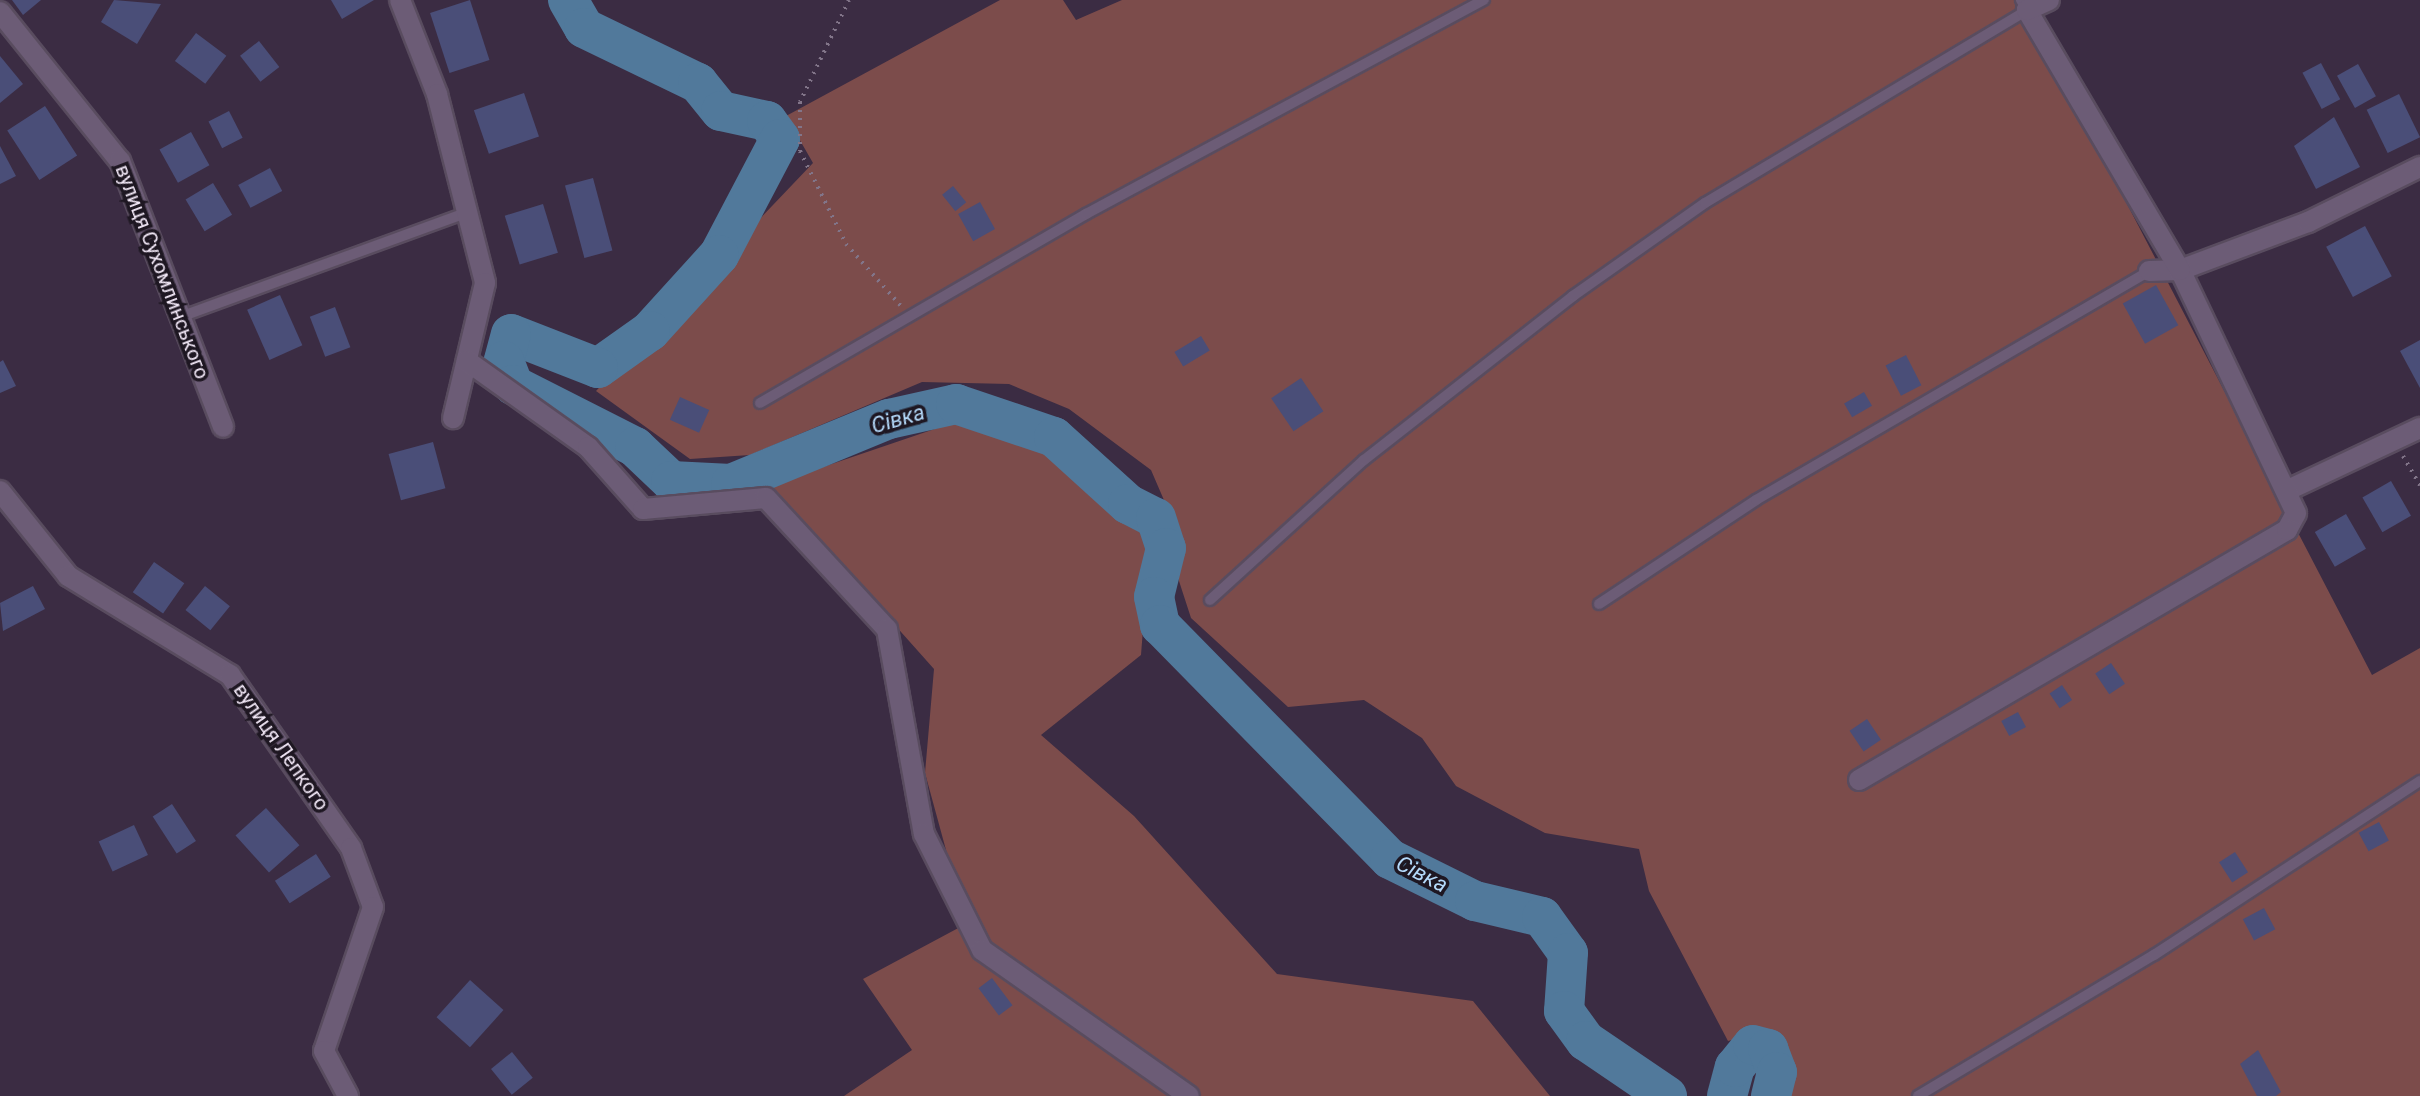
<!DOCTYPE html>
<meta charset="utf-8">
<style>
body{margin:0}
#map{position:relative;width:2420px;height:1096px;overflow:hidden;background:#3b2c43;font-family:Roboto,sans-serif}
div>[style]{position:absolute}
.green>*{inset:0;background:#7c4c4b}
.river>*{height:40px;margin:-20px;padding:0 20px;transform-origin:20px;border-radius:20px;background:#51799b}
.building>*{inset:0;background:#4a4e78;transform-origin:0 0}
.path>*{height:4px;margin-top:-2px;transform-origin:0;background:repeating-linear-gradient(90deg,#827589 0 2px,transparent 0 8px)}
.roads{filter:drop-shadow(2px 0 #594c5f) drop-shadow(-2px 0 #594c5f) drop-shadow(0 2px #594c5f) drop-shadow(0 -2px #594c5f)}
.lane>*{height:10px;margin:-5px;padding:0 5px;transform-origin:5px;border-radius:5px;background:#6c5c76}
.street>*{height:20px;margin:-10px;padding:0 10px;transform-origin:10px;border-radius:10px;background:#6c5c76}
span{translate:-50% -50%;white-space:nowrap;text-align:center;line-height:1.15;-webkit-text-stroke:7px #1e1722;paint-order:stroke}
.street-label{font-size:20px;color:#f4eaf9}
.water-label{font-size:22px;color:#b4d9fa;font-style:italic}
</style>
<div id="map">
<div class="green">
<div style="clip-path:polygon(1000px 0,1063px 0,1076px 20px,1122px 0,2021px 0,2372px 675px,2420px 648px,2420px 1096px,1788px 1096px,1787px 1055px,1767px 1031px,1728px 1041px,1649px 891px,1639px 849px,1545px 833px,1456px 786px,1422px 738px,1364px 700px,1288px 707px,1191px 618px,1179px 581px,1176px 528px,1151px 470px,1069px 409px,1009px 384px,922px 382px,750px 455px,690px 459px,596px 391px,813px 163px,786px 116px)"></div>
<div style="clip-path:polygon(964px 419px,1068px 463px,1150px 538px,1141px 655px,1041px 735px,1134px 816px,1277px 974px,1473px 1001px,1550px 1096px,844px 1096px,912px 1050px,863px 979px,977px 918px,949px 861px,925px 773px,934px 669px,770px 485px)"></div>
</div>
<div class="river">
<div style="left:568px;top:0;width:32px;rotate:60deg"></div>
<div style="left:584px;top:28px;width:127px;rotate:25.8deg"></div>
<div style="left:698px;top:83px;width:36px;rotate:51deg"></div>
<div style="left:721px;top:111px;width:47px;rotate:12.3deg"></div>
<div style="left:767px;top:121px;width:22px;rotate:54deg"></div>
<div style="left:780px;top:139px;width:131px;rotate:117.7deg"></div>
<div style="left:719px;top:255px;width:103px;rotate:132.2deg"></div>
<div style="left:650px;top:331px;width:64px;rotate:144.6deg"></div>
<div style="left:598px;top:368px;width:93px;rotate:-158.7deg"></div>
<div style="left:511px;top:334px;width:28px;rotate:105deg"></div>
<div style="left:504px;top:361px;width:26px;rotate:69deg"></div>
<div style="left:513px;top:385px;width:137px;rotate:26.9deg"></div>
<div style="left:635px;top:447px;width:50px;rotate:43.4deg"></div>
<div style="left:671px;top:481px;width:60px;rotate:2.9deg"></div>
<div style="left:731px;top:484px;width:171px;rotate:-22.4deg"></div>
<div style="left:889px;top:419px;width:69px;rotate:-12.6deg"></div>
<div style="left:956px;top:404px;width:103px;rotate:18.6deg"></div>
<div style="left:1054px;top:437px;width:100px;rotate:42.2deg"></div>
<div style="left:1128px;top:504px;width:31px;rotate:27deg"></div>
<div style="left:1156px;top:518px;width:32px;rotate:72deg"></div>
<div style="left:1166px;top:548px;width:50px;rotate:103.8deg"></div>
<div style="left:1154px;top:597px;width:29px;rotate:78deg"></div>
<div style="left:1160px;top:625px;width:328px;rotate:45.5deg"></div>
<div style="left:1390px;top:859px;width:95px;rotate:26.3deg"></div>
<div style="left:1475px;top:901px;width:69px;rotate:13.4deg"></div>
<div style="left:1542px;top:917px;width:44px;rotate:54.2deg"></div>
<div style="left:1568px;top:953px;width:58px;rotate:93.9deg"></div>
<div style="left:1564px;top:1011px;width:37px;rotate:54deg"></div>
<div style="left:1586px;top:1041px;width:98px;rotate:34.2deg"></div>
<div style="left:1727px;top:1096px;width:30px;rotate:-75deg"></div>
<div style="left:1735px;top:1067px;width:28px;rotate:-51deg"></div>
<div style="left:1753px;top:1045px;width:16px;rotate:15deg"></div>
<div style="left:1768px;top:1049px;width:25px;rotate:69deg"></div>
<div style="left:1777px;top:1072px;width:25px;rotate:104deg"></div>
</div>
<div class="building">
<div style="clip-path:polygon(12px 0,41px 0,23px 15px)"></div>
<div style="clip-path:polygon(114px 0,161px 4px,137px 44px,101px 22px)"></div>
<div style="clip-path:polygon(331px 0,374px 0,342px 19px)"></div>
<div style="left:470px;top:0;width:63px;height:42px;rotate:72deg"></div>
<div style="left:196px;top:33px;width:38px;height:35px;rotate:37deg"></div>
<div style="left:259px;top:41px;width:33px;height:24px;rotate:52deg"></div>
<div style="clip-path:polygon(0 56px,23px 84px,0 103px)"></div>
<div style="left:2321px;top:63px;width:41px;height:21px;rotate:62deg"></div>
<div style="left:2358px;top:64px;width:37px;height:24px;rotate:61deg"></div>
<div style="left:524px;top:93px;width:46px;height:53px;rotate:71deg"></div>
<div style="left:2399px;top:94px;width:48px;height:36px;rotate:64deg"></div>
<div style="left:45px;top:106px;width:59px;height:45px;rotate:57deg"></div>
<div style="left:229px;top:111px;width:30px;height:23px;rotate:63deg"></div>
<div style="clip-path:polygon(2334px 117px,2360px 167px,2316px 189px,2294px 146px)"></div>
<div style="left:191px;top:132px;width:38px;height:36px;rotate:61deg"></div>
<div style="clip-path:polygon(0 146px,16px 176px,0 184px)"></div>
<div style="left:270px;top:168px;width:26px;height:36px;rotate:62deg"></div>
<div style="left:593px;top:178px;width:75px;height:29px;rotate:75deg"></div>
<div style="left:213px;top:183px;width:37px;height:32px;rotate:59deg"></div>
<div style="left:953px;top:186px;width:21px;height:14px;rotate:51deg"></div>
<div style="left:980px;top:202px;width:31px;height:25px;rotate:61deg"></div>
<div style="left:543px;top:204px;width:51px;height:40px;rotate:73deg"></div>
<div style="left:2365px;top:226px;width:57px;height:44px;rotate:62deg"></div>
<div style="left:2156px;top:285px;width:46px;height:38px;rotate:61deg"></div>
<div style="left:280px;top:295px;width:55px;height:36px;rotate:66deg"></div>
<div style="left:335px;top:307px;width:43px;height:27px;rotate:69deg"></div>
<div style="left:1201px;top:336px;width:17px;height:31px;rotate:59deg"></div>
<div style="clip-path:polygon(2420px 340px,2420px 388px,2400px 351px)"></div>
<div style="left:1906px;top:355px;width:34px;height:23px;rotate:63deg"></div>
<div style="clip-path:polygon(3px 360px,16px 386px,0 393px,0 362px)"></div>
<div style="left:1301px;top:378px;width:40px;height:36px;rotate:56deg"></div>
<div style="left:1864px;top:392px;width:16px;height:23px;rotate:60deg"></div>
<div style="left:680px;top:397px;width:32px;height:25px;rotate:24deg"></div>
<div style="left:433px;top:442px;width:48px;height:46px;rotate:75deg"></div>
<div style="left:2391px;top:481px;width:40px;height:33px;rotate:60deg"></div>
<div style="left:2346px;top:514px;width:40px;height:36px;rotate:60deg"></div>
<div style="left:154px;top:562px;width:37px;height:37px;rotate:35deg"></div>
<div style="clip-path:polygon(33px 586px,45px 609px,3px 631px,0 603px)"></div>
<div style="left:205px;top:586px;width:32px;height:31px;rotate:39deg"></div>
<div style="left:2111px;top:663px;width:25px;height:19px;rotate:56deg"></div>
<div style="left:2062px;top:685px;width:18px;height:15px;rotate:56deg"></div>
<div style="left:2018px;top:712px;width:17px;height:19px;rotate:62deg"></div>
<div style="left:1867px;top:719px;width:25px;height:21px;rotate:56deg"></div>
<div style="left:172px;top:804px;width:44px;height:23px;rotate:57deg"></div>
<div style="left:266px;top:808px;width:50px;height:41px;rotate:48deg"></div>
<div style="left:2379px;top:822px;width:21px;height:23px;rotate:62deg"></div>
<div style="left:134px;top:825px;width:33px;height:39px;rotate:65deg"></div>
<div style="left:2235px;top:852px;width:24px;height:19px;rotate:57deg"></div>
<div style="left:316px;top:854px;width:27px;height:49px;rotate:57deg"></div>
<div style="left:2264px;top:908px;width:24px;height:24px;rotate:62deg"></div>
<div style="left:992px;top:978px;width:34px;height:17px;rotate:53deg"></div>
<div style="left:470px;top:980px;width:45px;height:50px;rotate:42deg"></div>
<div style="clip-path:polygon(2258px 1050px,2281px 1092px,2276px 1096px,2257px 1096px,2240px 1064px)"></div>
<div style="left:512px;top:1052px;width:33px;height:27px;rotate:51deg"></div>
</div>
<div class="path">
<div style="left:849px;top:0;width:113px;rotate:115.7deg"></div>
<div style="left:800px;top:102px;width:49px;rotate:90deg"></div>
<div style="left:800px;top:151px;width:104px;rotate:63.7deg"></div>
<div style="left:846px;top:244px;width:83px;rotate:48.4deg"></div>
<div style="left:2403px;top:456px;width:34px;rotate:60deg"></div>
</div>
<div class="roads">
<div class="lane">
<div style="left:180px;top:317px;width:307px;rotate:-20deg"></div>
<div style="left:760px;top:403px;width:377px;rotate:-30.1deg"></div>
<div style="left:1086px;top:214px;width:452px;rotate:-28.3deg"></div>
<div style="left:1210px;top:600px;width:208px;rotate:-42.3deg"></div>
<div style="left:1364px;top:460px;width:266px;rotate:-38.1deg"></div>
<div style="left:1573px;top:296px;width:161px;rotate:-35.2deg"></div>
<div style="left:1705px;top:203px;width:375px;rotate:-30.9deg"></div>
<div style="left:2027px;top:10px;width:12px;rotate:-121deg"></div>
<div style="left:1599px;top:604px;width:188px;rotate:-33.5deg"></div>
<div style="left:1756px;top:500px;width:455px;rotate:-30.2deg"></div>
<div style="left:1918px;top:1096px;width:275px;rotate:-30.9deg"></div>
<div style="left:2154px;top:955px;width:318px;rotate:-33.2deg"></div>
</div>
<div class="street">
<div style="left:400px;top:0;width:101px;rotate:68.5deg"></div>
<div style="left:437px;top:94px;width:195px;rotate:75.7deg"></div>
<div style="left:485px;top:283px;width:139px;rotate:103.3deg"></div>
<div style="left:0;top:12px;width:191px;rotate:51.2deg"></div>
<div style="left:120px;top:161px;width:285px;rotate:68.8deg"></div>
<div style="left:2149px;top:271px;width:31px;rotate:-2deg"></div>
<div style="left:2180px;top:270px;width:137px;rotate:-20.6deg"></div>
<div style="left:2308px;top:222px;width:125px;rotate:-26.2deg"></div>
<div style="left:467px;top:361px;width:148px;rotate:35.4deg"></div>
<div style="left:588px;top:447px;width:83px;rotate:48.4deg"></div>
<div style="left:643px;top:509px;width:123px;rotate:-5.1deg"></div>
<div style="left:766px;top:498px;width:178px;rotate:47.3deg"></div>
<div style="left:887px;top:629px;width:208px;rotate:79.8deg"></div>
<div style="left:924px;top:834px;width:130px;rotate:63.4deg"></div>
<div style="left:982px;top:950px;width:253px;rotate:35.2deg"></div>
<div style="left:2288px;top:490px;width:146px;rotate:-25.2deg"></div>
<div style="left:0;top:491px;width:109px;rotate:51.3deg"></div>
<div style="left:68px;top:576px;width:190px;rotate:31.4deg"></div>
<div style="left:230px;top:675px;width:211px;rotate:55deg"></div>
<div style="left:351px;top:848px;width:63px;rotate:69.6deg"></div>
<div style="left:373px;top:907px;width:152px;rotate:108.8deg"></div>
<div style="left:324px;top:1051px;width:51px;rotate:61.9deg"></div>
<div style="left:1859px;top:780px;width:496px;rotate:-30.3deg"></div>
<div style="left:2287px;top:530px;width:19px;rotate:-62deg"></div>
<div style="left:2296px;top:513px;width:269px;rotate:-115.5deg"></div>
<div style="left:2180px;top:270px;width:302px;rotate:-120.5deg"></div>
<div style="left:2027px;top:10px;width:24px;rotate:-24deg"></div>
</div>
</div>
<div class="street-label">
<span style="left:162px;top:272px;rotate:69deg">вулиця Сухомлинського</span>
<span style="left:281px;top:747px;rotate:55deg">вулиця Лепкого</span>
</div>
<div class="water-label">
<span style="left:898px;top:419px;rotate:-16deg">Сівка</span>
<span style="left:1422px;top:874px;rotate:27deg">Сівка</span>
</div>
</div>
